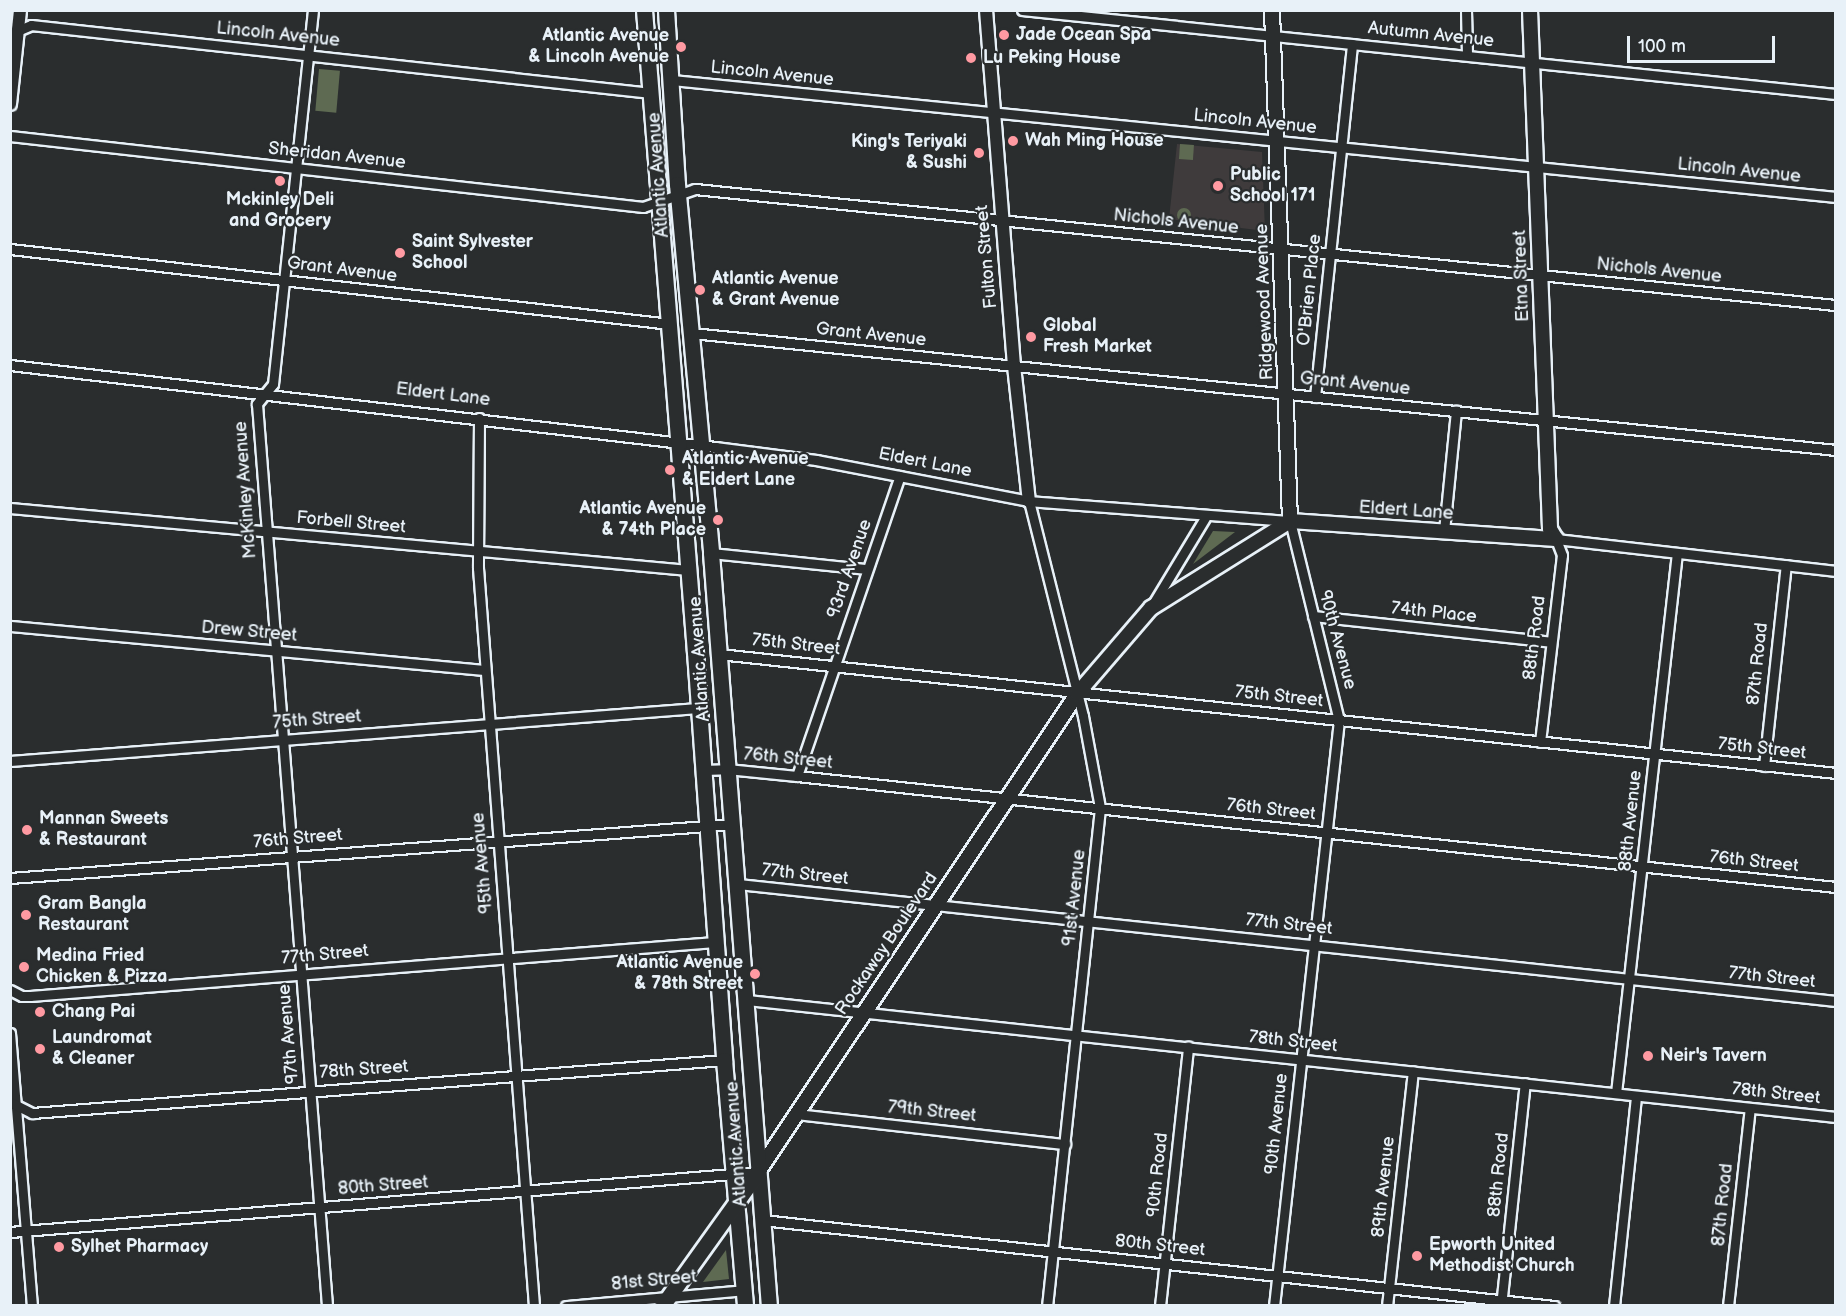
<!DOCTYPE html>
<style>
body{margin:0}
#map{position:relative;width:1846px;height:1316px;overflow:hidden;background:#2a2d2e;font-family:"Balsamiq Sans",sans-serif}
div>[style]{position:absolute}
.built>*{inset:0;background:#3f3b3c}
.green>*{inset:0;background:#5e6a52;transform-origin:0 0}
.round{border-radius:50%}
.roads{filter:drop-shadow(2px 0 #e8f1f8) drop-shadow(-2px 0 #e8f1f8) drop-shadow(0 2px #e8f1f8) drop-shadow(0 -2px #e8f1f8)}
.minor>*{height:9px;margin:-4.5px;padding:0 4.5px;transform-origin:4.5px;border-radius:4.5px;background:#2a2d2e}
.tertiary>*{height:12px;margin:-6px;padding:0 6px;transform-origin:6px;border-radius:6px;background:#2a2d2e}
.secondary>*{height:14px;margin:-7px;padding:0 7px;transform-origin:7px;border-radius:7px;background:#2a2d2e}
.primary>*{height:15px;margin:-7.5px;padding:0 7.5px;transform-origin:7.5px;border-radius:7.5px;background:#2a2d2e}
.dots>*{width:16px;height:16px;translate:-50% -50%;box-sizing:border-box;border:3px solid #2a2d2e;border-radius:50%}
span{translate:-50% -50%;white-space:nowrap;text-align:center;line-height:1.15;-webkit-text-stroke:4.5px #2a2d2e;paint-order:stroke}
.street-label{font-size:18px;color:#e8f1f8}
.poi-label{font-size:18px;color:#e8f1f8;font-weight:700}
.left{translate:0 -50%;text-align:left}
.right{translate:-100% -50%;text-align:right}
.frame{position:absolute;inset:0;border:12px solid #e8f1f8;pointer-events:none}
.scale{position:absolute;left:1627px;top:36px;width:148px;height:27px;box-sizing:border-box;border:3px solid #e8f1f8;border-top:0;padding-left:8px;font-size:18px;line-height:21px;white-space:nowrap;color:#e8f1f8;-webkit-text-stroke:4px #2a2d2e;paint-order:stroke}
</style>
<div id="map">
<div class="built">
<div style="clip-path:polygon(1177px 144px,1262px 152px,1265px 231px,1169px 219px)"></div>
</div>
<div class="green">
<div style="left:319px;top:69px;width:21px;height:42px;rotate:5deg"></div>
<div style="left:1180px;top:144px;width:14px;height:15px;rotate:4deg"></div>
<div class="round" style="left:1177px;top:208px;width:14px;height:14px"></div>
<div style="clip-path:polygon(1213px 531px,1235px 532px,1193px 564px)"></div>
<div style="clip-path:polygon(726px 1250px,729px 1279px,703px 1282px)"></div>
</div>
<div class="roads">
<div class="minor">
<div style="left:313px;top:10px;width:376px;rotate:96.1deg"></div>
<div style="left:273px;top:384px;width:26px;rotate:129deg"></div>
<div style="left:257px;top:404px;width:905px;rotate:85.56deg"></div>
<div style="left:1022px;top:10px;width:818px;rotate:5.89deg"></div>
<div style="left:1466px;top:10px;width:45px;rotate:88.7deg"></div>
<div style="left:10px;top:34px;width:23px;rotate:-23deg"></div>
<div style="left:31px;top:25px;width:624px;rotate:6.26deg"></div>
<div style="left:672px;top:80px;width:1170px;rotate:5.74deg"></div>
<div style="left:10px;top:136px;width:637px;rotate:6.4deg"></div>
<div style="left:643px;top:207px;width:55px;rotate:-19.1deg"></div>
<div style="left:695px;top:189px;width:1147px;rotate:5.81deg"></div>
<div style="left:10px;top:249px;width:664px;rotate:6.48deg"></div>
<div style="left:692px;top:333px;width:1150px;rotate:5.84deg"></div>
<div style="left:10px;top:365px;width:710px;rotate:6.63deg"></div>
<div style="left:715px;top:447px;width:102px;rotate:7.3deg"></div>
<div style="left:816px;top:460px;width:217px;rotate:10.9deg"></div>
<div style="left:1029px;top:501px;width:262px;rotate:4.4deg"></div>
<div style="left:1290px;top:521px;width:205px;rotate:76.2deg"></div>
<div style="left:1339px;top:720px;width:590px;rotate:96.33deg"></div>
<div style="left:1315px;top:397px;width:355px;rotate:-84deg"></div>
<div style="left:479px;top:418px;width:150px;rotate:90.4deg"></div>
<div style="left:478px;top:568px;width:740px;rotate:85.66deg"></div>
<div style="left:1029px;top:501px;width:222px;rotate:75.9deg"></div>
<div style="left:1083px;top:716px;width:94px;rotate:79.5deg"></div>
<div style="left:1100px;top:808px;width:501px;rotate:96.07deg"></div>
<div style="left:10px;top:508px;width:681px;rotate:5.22deg"></div>
<div style="left:1444px;top:531px;width:121px;rotate:-84.3deg"></div>
<div style="left:711px;top:553px;width:157px;rotate:5.9deg"></div>
<div style="left:1153px;top:604px;width:103px;rotate:-58.9deg"></div>
<div style="left:1313px;top:616px;width:239px;rotate:6.2deg"></div>
<div style="left:10px;top:626px;width:477px;rotate:5.3deg"></div>
<div style="left:719px;top:654px;width:1123px;rotate:6.08deg"></div>
<div style="left:1540px;top:742px;width:188px;rotate:-83.3deg"></div>
<div style="left:1562px;top:555px;width:17px;rotate:-111deg"></div>
<div style="left:1556px;top:539px;width:282px;rotate:6.5deg"></div>
<div style="left:10px;top:761px;width:690px;rotate:-4.41deg"></div>
<div style="left:1764px;top:766px;width:202px;rotate:-83.8deg"></div>
<div style="left:703px;top:770px;width:24px;rotate:-2deg"></div>
<div style="left:727px;top:769px;width:70px;rotate:5.7deg"></div>
<div style="left:797px;top:776px;width:1045px;rotate:6.1deg"></div>
<div style="left:797px;top:776px;width:317px;rotate:-71.1deg"></div>
<div style="left:10px;top:878px;width:725px;rotate:-4.27deg"></div>
<div style="left:738px;top:884px;width:1104px;rotate:6.08deg"></div>
<div style="left:10px;top:990px;width:13px;rotate:27deg"></div>
<div style="left:22px;top:996px;width:8px"></div>
<div style="left:30px;top:996px;width:687px;rotate:-4.51deg"></div>
<div style="left:747px;top:1000px;width:1095px;rotate:6.13deg"></div>
<div style="left:10px;top:1033px;width:274px;rotate:85.4deg"></div>
<div style="left:1616px;top:1093px;width:543px;rotate:-83.56deg"></div>
<div style="left:10px;top:1102px;width:25px;rotate:27deg"></div>
<div style="left:32px;top:1113px;width:694px;rotate:-4.38deg"></div>
<div style="left:796px;top:1114px;width:271px;rotate:6.4deg"></div>
<div style="left:762px;top:1220px;width:797px;rotate:6.2deg"></div>
<div style="left:10px;top:1232px;width:750px;rotate:-4.59deg"></div>
<div style="left:566px;top:1306px;width:179px;rotate:-5.1deg"></div>
<div style="left:1160px;top:1306px;width:261px;rotate:-83.8deg"></div>
<div style="left:1387px;top:1306px;width:236px;rotate:-83.7deg"></div>
<div style="left:1501px;top:1306px;width:224px;rotate:-83.9deg"></div>
<div style="left:1614px;top:1306px;width:211px;rotate:-84deg"></div>
<div style="left:1728px;top:1306px;width:199px;rotate:-83.7deg"></div>
</div>
<div class="tertiary">
<div style="left:986px;top:10px;width:357px;rotate:85.5deg"></div>
<div style="left:1014px;top:366px;width:136px;rotate:83.7deg"></div>
<div style="left:10px;top:104px;width:95px;rotate:-83.9deg"></div>
</div>
<div class="secondary">
<div style="left:1272px;top:10px;width:511px;rotate:87.98deg"></div>
<div style="left:1530px;top:10px;width:519px;rotate:87.79deg"></div>
<div style="left:1550px;top:529px;width:12px;rotate:59deg"></div>
<div style="left:1290px;top:521px;width:267px;rotate:3.9deg"></div>
<div style="left:758px;top:1172px;width:575px;rotate:-56.28deg"></div>
<div style="left:1077px;top:694px;width:113px;rotate:-49.3deg"></div>
<div style="left:1151px;top:608px;width:164px;rotate:-32deg"></div>
</div>
<div class="primary">
<div style="left:644px;top:10px;width:644px;rotate:85.46deg"></div>
<div style="left:695px;top:652px;width:409px;rotate:85.9deg"></div>
<div style="left:724px;top:1060px;width:247px;rotate:85.1deg"></div>
<div style="left:666px;top:10px;width:174px;rotate:86.4deg"></div>
<div style="left:677px;top:184px;width:371px;rotate:84.7deg"></div>
<div style="left:711px;top:553px;width:755px;rotate:85.6deg"></div>
<div style="left:662px;top:1306px;width:165px;rotate:-54.4deg"></div>
</div>
</div>
<div class="dots">
<div style="left:1004px;top:35px;background:#ff9aa2"></div>
<div style="left:681px;top:47px;background:#ff9aa2"></div>
<div style="left:971px;top:58px;background:#ff9aa2"></div>
<div style="left:1013px;top:141px;background:#ff9aa2"></div>
<div style="left:979px;top:153px;background:#ff9aa2"></div>
<div style="left:280px;top:181px;background:#ff9aa2"></div>
<div style="left:1218px;top:186px;background:#ff9aa2"></div>
<div style="left:400px;top:253px;background:#ff9aa2"></div>
<div style="left:700px;top:290px;background:#ff9aa2"></div>
<div style="left:1031px;top:337px;background:#ff9aa2"></div>
<div style="left:670px;top:470px;background:#ff9aa2"></div>
<div style="left:718px;top:520px;background:#ff9aa2"></div>
<div style="left:27px;top:830px;background:#ff9aa2"></div>
<div style="left:26px;top:915px;background:#ff9aa2"></div>
<div style="left:24px;top:967px;background:#ff9aa2"></div>
<div style="left:755px;top:974px;background:#ff9aa2"></div>
<div style="left:40px;top:1012px;background:#ff9aa2"></div>
<div style="left:40px;top:1049px;background:#ff9aa2"></div>
<div style="left:1648px;top:1056px;background:#ff9aa2"></div>
<div style="left:59px;top:1247px;background:#ff9aa2"></div>
<div style="left:1417px;top:1256px;background:#ff9aa2"></div>
</div>
<div class="street-label">
<span style="left:278px;top:35px;rotate:6deg">Lincoln Avenue</span>
<span style="left:1431px;top:35px;rotate:6deg">Autumn Avenue</span>
<span style="left:772px;top:74px;rotate:6deg">Lincoln Avenue</span>
<span style="left:1255px;top:122px;rotate:6deg">Lincoln Avenue</span>
<span style="left:337px;top:156px;rotate:6deg">Sheridan Avenue</span>
<span style="left:1739px;top:171px;rotate:6deg">Lincoln Avenue</span>
<span style="left:659px;top:175px;rotate:-94deg">Atlantic Avenue</span>
<span style="left:1176px;top:222px;rotate:6deg">Nichols Avenue</span>
<span style="left:987px;top:257px;rotate:-95deg">Fulton Street</span>
<span style="left:342px;top:270px;rotate:7deg">Grant Avenue</span>
<span style="left:1659px;top:271px;rotate:6deg">Nichols Avenue</span>
<span style="left:1522px;top:276px;rotate:-92deg">Etna Street</span>
<span style="left:1310px;top:290px;rotate:-84deg">O'Brien Place</span>
<span style="left:1265px;top:302px;rotate:-92deg">Ridgewood Avenue</span>
<span style="left:871px;top:335px;rotate:6deg">Grant Avenue</span>
<span style="left:1355px;top:384px;rotate:6deg">Grant Avenue</span>
<span style="left:443px;top:395px;rotate:7deg">Eldert Lane</span>
<span style="left:925px;top:463px;rotate:11deg">Eldert Lane</span>
<span style="left:246px;top:490px;rotate:-94deg">McKinley Avenue</span>
<span style="left:1406px;top:511px;rotate:4deg">Eldert Lane</span>
<span style="left:351px;top:523px;rotate:5deg">Forbell Street</span>
<span style="left:850px;top:569px;rotate:-71deg">93rd Avenue</span>
<span style="left:1434px;top:613px;rotate:6deg">74th Place</span>
<span style="left:249px;top:632px;rotate:5deg">Drew Street</span>
<span style="left:1535px;top:638px;rotate:-83deg">88th Road</span>
<span style="left:1337px;top:640px;rotate:75deg">90th Avenue</span>
<span style="left:796px;top:645px;rotate:6deg">75th Street</span>
<span style="left:700px;top:659px;rotate:-94deg">Atlantic Avenue</span>
<span style="left:1758px;top:664px;rotate:-84deg">87th Road</span>
<span style="left:1279px;top:697px;rotate:6deg">75th Street</span>
<span style="left:317px;top:720px;rotate:-4deg">75th Street</span>
<span style="left:1762px;top:749px;rotate:6deg">75th Street</span>
<span style="left:788px;top:759px;rotate:6deg">76th Street</span>
<span style="left:1271px;top:810px;rotate:6deg">76th Street</span>
<span style="left:1631px;top:821px;rotate:-84deg">88th Avenue</span>
<span style="left:298px;top:839px;rotate:-5deg">76th Street</span>
<span style="left:1754px;top:862px;rotate:6deg">76th Street</span>
<span style="left:483px;top:863px;rotate:-95deg">95th Avenue</span>
<span style="left:805px;top:875px;rotate:6deg">77th Street</span>
<span style="left:1075px;top:898px;rotate:-84deg">91st Avenue</span>
<span style="left:1289px;top:925px;rotate:6deg">77th Street</span>
<span style="left:887px;top:944px;rotate:-56deg">Rockaway Boulevard</span>
<span style="left:325px;top:955px;rotate:-5deg">77th Street</span>
<span style="left:1772px;top:978px;rotate:6deg">77th Street</span>
<span style="left:289px;top:1034px;rotate:-95deg">97th Avenue</span>
<span style="left:1293px;top:1042px;rotate:6deg">78th Street</span>
<span style="left:364px;top:1070px;rotate:-4deg">78th Street</span>
<span style="left:1776px;top:1094px;rotate:6deg">78th Street</span>
<span style="left:932px;top:1112px;rotate:6deg">79th Street</span>
<span style="left:1277px;top:1124px;rotate:-84deg">90th Avenue</span>
<span style="left:737px;top:1144px;rotate:-94deg">Atlantic Avenue</span>
<span style="left:1158px;top:1175px;rotate:-84deg">90th Road</span>
<span style="left:1499px;top:1175px;rotate:-84deg">88th Road</span>
<span style="left:383px;top:1186px;rotate:-4deg">80th Street</span>
<span style="left:1384px;top:1187px;rotate:-84deg">89th Avenue</span>
<span style="left:1723px;top:1205px;rotate:-84deg">87th Road</span>
<span style="left:1160px;top:1246px;rotate:6deg">80th Street</span>
<span style="left:654px;top:1281px;rotate:-5deg">81st Street</span>
</div>
<div class="poi-label">
<span class="left" style="left:1016px;top:35px">Jade Ocean Spa</span>
<span class="right" style="left:669px;top:47px">Atlantic Avenue<br>&amp; Lincoln Avenue</span>
<span class="left" style="left:983px;top:58px">Lu Peking House</span>
<span class="left" style="left:1025px;top:141px">Wah Ming House</span>
<span class="right" style="left:967px;top:153px">King's Teriyaki<br>&amp; Sushi</span>
<span class="left" style="left:1230px;top:186px">Public<br>School 171</span>
<span style="left:280px;top:211px">Mckinley Deli<br>and Grocery</span>
<span class="left" style="left:412px;top:253px">Saint Sylvester<br>School</span>
<span class="left" style="left:712px;top:290px">Atlantic Avenue<br>&amp; Grant Avenue</span>
<span class="left" style="left:1043px;top:337px">Global<br>Fresh Market</span>
<span class="left" style="left:682px;top:470px">Atlantic Avenue<br>&amp; Eldert Lane</span>
<span class="right" style="left:706px;top:520px">Atlantic Avenue<br>&amp; 74th Place</span>
<span class="left" style="left:39px;top:830px">Mannan Sweets<br>&amp; Restaurant</span>
<span class="left" style="left:38px;top:915px">Gram Bangla<br>Restaurant</span>
<span class="left" style="left:36px;top:967px">Medina Fried<br>Chicken &amp; Pizza</span>
<span class="right" style="left:743px;top:974px">Atlantic Avenue<br>&amp; 78th Street</span>
<span class="left" style="left:52px;top:1012px">Chang Pai</span>
<span class="left" style="left:52px;top:1049px">Laundromat<br>&amp; Cleaner</span>
<span class="left" style="left:1660px;top:1056px">Neir's Tavern</span>
<span class="left" style="left:1429px;top:1256px">Epworth United<br>Methodist Church</span>
<span class="left" style="left:71px;top:1247px">Sylhet Pharmacy</span>
</div>
<div class="frame"></div>
<div class="scale">100 m</div>
</div>
